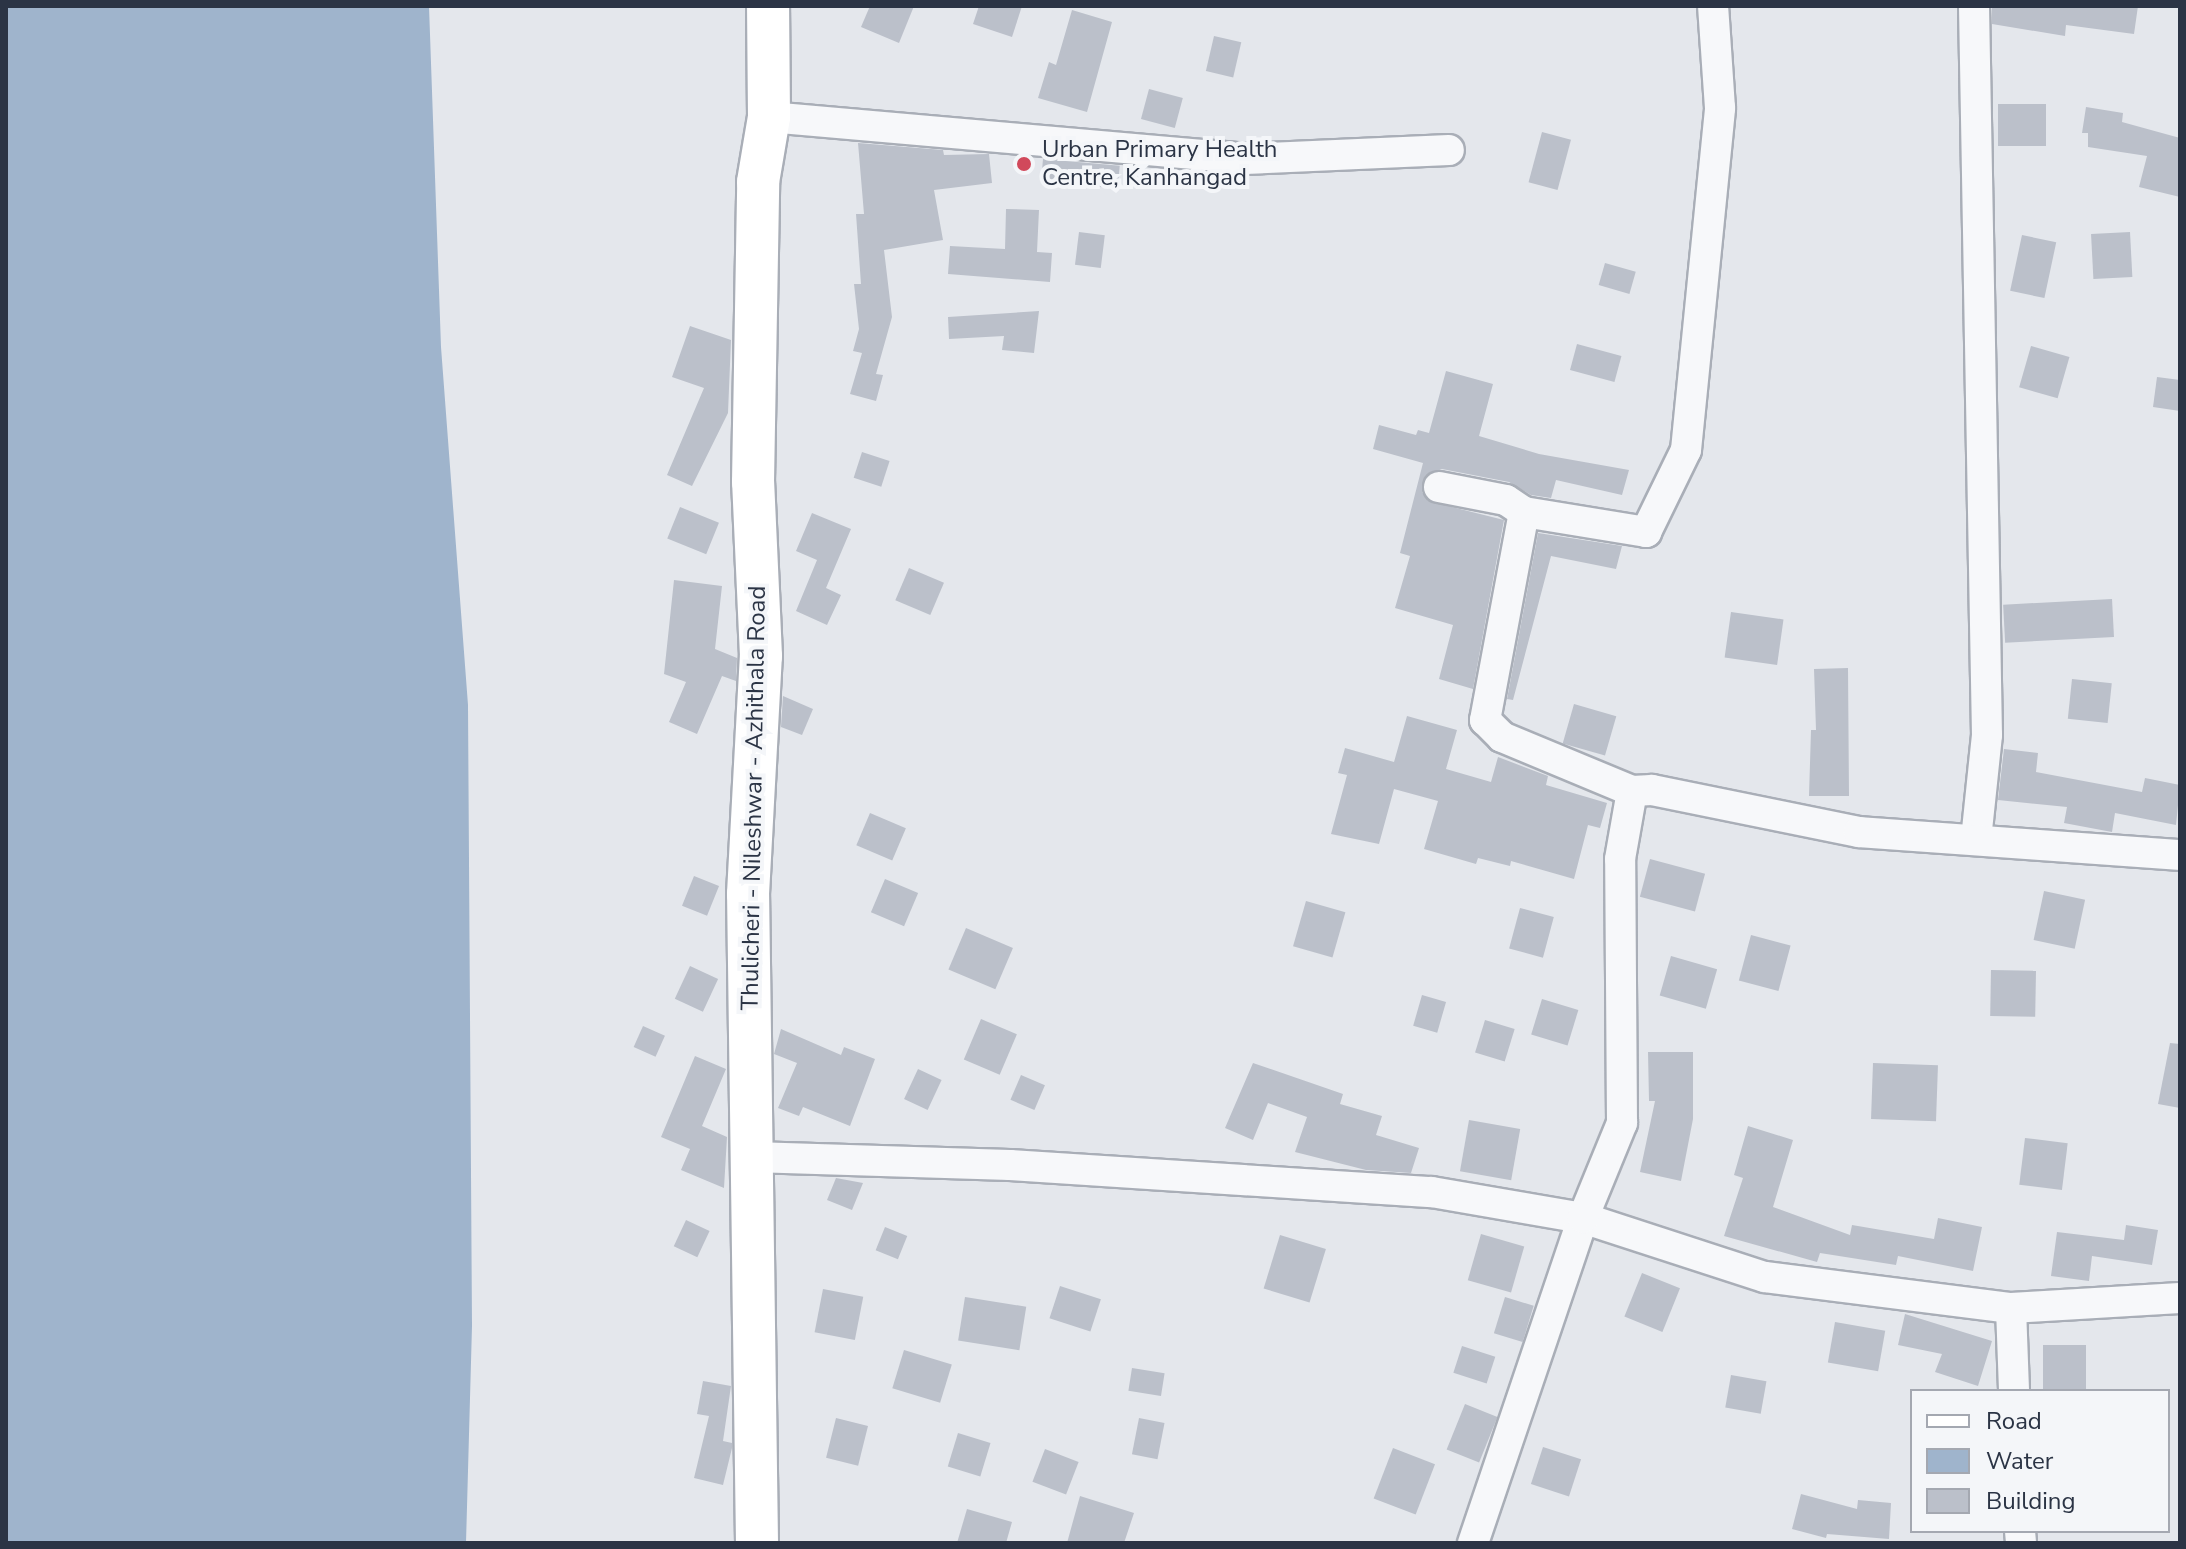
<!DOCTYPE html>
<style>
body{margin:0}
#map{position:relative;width:2186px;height:1549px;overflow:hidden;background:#e4e7ec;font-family:"Nunito Sans",sans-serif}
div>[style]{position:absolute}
.water>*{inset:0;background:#9fb4cc}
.building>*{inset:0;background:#bbc0ca;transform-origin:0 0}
.roads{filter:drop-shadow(2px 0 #a9aeb7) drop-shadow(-2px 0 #a9aeb7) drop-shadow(0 2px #a9aeb7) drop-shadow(0 -2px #a9aeb7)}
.minor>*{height:30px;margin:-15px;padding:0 15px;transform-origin:15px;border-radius:15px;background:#f7f8fa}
.secondary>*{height:42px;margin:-21px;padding:0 21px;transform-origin:21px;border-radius:21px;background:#fff}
.dots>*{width:22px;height:22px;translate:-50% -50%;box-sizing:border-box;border:4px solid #f4f6f9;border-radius:50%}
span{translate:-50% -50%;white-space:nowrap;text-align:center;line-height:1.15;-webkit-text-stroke:8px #f4f6f9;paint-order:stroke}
.poi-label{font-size:24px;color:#2b3445}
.left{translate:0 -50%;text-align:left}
.street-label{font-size:24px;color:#2b3445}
.frame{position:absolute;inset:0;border:8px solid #2b3445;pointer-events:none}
.legend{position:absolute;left:1910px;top:1389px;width:260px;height:144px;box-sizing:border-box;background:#f4f6f9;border:2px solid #a4a8b1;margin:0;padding:10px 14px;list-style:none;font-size:24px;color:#2b3445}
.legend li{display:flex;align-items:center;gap:16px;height:40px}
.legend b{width:40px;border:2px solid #a4a8b1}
</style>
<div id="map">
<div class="water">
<div style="clip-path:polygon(6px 6px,429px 6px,441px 347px,468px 705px,472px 1326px,466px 1543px,6px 1543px)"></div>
</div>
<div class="building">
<div style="clip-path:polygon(870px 6px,914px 6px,899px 43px,861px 27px)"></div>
<div style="clip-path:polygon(979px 6px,1022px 6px,1012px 37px,973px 24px)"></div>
<div style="clip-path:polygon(1992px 6px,2138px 6px,2134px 34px,2066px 25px,2065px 36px,1992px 24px)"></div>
<div style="clip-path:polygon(1072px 10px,1112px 22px,1087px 112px,1038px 98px,1049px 62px,1056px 65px)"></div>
<div style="left:1214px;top:36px;width:28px;height:36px;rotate:13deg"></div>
<div style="left:1149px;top:89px;width:35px;height:31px;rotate:15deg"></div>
<div style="left:1998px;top:104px;width:48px;height:42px"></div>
<div style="clip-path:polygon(2086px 107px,2123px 113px,2122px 122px,2180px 138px,2180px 197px,2139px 187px,2147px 156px,2088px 147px,2088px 133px,2082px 133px)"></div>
<div style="left:1542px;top:132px;width:30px;height:52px;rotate:15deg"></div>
<div style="clip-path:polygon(858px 143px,943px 150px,944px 155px,989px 154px,992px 183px,934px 190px,943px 240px,884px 250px,892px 317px,876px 374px,883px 375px,876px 401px,850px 394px,862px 353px,853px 351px,859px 329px,854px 284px,861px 284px,856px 214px,864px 214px)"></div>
<div style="left:1043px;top:159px;width:77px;height:23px;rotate:5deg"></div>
<div style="clip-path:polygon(1006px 209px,1039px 210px,1037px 252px,1052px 253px,1050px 282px,948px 274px,950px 246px,1005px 249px)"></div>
<div style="left:1079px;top:232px;width:26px;height:33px;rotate:7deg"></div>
<div style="left:2130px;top:232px;width:45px;height:39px;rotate:87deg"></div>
<div style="left:2022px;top:235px;width:35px;height:57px;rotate:12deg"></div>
<div style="left:1605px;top:263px;width:32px;height:23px;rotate:16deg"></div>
<div style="clip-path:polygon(1039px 311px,1034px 353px,1002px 350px,1004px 336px,949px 339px,948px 317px)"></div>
<div style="clip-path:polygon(690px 326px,731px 340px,728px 413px,692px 486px,667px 475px,704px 388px,672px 377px)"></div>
<div style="left:1577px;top:344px;width:46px;height:27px;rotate:15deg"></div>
<div style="left:2031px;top:346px;width:40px;height:43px;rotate:16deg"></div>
<div style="clip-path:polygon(1446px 371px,1493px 384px,1479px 436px,1539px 454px,1629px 470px,1622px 495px,1556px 480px,1551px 498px,1531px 495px,1509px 482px,1442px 469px,1425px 476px,1422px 492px,1428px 501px,1504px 520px,1473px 689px,1439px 679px,1453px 625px,1395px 608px,1410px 556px,1400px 553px,1423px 463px,1373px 449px,1379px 425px,1416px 435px,1418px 430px,1429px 433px)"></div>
<div style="clip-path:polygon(2157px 377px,2180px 380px,2180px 411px,2153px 407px)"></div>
<div style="left:862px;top:452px;width:29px;height:27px;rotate:18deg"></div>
<div style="left:680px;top:507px;width:42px;height:34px;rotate:22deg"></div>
<div style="clip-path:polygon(812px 513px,851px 529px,826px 588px,841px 595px,827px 625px,796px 611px,817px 560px,796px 551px)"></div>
<div style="clip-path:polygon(1538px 533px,1622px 546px,1616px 569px,1551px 556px,1513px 700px,1507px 699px)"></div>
<div style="left:909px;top:568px;width:38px;height:35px;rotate:23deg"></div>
<div style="clip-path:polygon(674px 580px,722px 586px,715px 649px,737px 658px,736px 681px,722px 676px,697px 734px,669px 722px,686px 682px,664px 674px)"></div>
<div style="left:2112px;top:599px;width:38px;height:109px;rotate:87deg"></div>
<div style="left:1731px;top:612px;width:53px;height:46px;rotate:8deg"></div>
<div style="clip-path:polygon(1848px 668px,1849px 796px,1809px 796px,1811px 730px,1816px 730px,1814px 669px)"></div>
<div style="left:2072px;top:679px;width:40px;height:40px;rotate:6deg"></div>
<div style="clip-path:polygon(783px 696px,813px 709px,802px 735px,781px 727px)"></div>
<div style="left:1574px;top:704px;width:44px;height:41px;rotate:16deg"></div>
<div style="clip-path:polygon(1407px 716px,1457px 730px,1446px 769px,1491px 782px,1498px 757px,1548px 776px,1546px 785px,1607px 803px,1600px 828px,1588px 825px,1574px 879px,1511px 861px,1510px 866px,1478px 858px,1476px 864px,1424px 849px,1438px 801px,1394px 789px,1379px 844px,1331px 834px,1347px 775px,1338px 773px,1345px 748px,1394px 762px)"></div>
<div style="clip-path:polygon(2004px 749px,2038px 753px,2036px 772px,2142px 792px,2145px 778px,2180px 785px,2176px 825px,2115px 813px,2112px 832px,2064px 823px,2067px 807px,1998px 800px)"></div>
<div style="left:870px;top:813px;width:39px;height:35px;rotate:23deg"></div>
<div style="left:1650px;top:859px;width:57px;height:39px;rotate:15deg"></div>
<div style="left:694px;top:876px;width:27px;height:32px;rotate:22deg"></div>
<div style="left:885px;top:879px;width:36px;height:36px;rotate:23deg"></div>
<div style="left:2044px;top:891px;width:42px;height:50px;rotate:12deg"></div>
<div style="left:1306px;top:901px;width:41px;height:47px;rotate:16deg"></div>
<div style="left:1520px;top:908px;width:35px;height:42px;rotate:15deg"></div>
<div style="left:966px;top:928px;width:51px;height:45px;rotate:23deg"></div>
<div style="left:1751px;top:935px;width:41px;height:47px;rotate:15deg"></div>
<div style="left:1671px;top:956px;width:48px;height:41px;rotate:16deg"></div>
<div style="left:690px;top:966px;width:31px;height:36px;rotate:25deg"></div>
<div style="left:1991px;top:970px;width:45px;height:46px;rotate:1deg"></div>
<div style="left:1422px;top:995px;width:25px;height:32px;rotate:16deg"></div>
<div style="left:1542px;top:999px;width:38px;height:37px;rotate:17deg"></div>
<div style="left:981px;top:1019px;width:39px;height:44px;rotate:23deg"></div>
<div style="left:1485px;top:1020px;width:31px;height:34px;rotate:17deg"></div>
<div style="left:643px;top:1026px;width:24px;height:23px;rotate:24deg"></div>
<div style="clip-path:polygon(781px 1029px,841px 1055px,844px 1047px,875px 1059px,850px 1126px,803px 1107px,799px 1116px,778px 1108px,797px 1063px,774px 1054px)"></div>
<div style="clip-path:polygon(2170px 1043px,2180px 1044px,2180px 1108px,2158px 1104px)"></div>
<div style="clip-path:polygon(1648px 1052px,1693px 1052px,1693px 1119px,1681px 1181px,1640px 1172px,1655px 1101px,1649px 1101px)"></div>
<div style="clip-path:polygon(695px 1056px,726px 1069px,702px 1126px,727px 1137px,724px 1188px,681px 1170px,690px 1149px,661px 1137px)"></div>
<div style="clip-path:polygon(1253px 1063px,1343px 1094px,1340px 1104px,1382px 1116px,1376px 1135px,1419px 1148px,1411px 1173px,1366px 1170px,1295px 1152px,1307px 1117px,1268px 1103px,1253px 1140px,1225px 1128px)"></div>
<div style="left:1873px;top:1063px;width:65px;height:56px;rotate:2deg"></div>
<div style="left:918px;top:1069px;width:26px;height:33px;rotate:25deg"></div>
<div style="left:1021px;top:1075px;width:26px;height:27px;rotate:23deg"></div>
<div style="left:1469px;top:1120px;width:52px;height:52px;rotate:10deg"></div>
<div style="clip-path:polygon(1748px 1126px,1793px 1140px,1773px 1207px,1850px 1235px,1852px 1225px,1934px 1239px,1938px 1218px,1982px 1227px,1973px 1271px,1898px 1256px,1896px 1265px,1820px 1253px,1817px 1262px,1724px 1236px,1743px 1178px,1734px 1175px)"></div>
<div style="left:2025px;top:1138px;width:43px;height:47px;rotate:7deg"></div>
<div style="clip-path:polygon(836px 1178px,863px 1183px,852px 1210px,827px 1200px)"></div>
<div style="left:686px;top:1220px;width:26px;height:29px;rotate:25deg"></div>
<div style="clip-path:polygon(2126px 1225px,2158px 1230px,2152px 1265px,2092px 1256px,2089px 1281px,2051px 1276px,2057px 1232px,2124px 1240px)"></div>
<div style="left:885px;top:1227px;width:24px;height:25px;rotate:22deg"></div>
<div style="left:1481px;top:1234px;width:45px;height:48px;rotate:16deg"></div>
<div style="left:1280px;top:1235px;width:48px;height:56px;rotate:17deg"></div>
<div style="left:1642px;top:1273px;width:41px;height:47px;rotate:22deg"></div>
<div style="left:1060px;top:1286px;width:43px;height:34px;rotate:18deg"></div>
<div style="left:823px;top:1289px;width:41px;height:44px;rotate:11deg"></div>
<div style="left:965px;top:1297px;width:62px;height:44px;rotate:9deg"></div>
<div style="left:1505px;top:1297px;width:30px;height:38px;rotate:17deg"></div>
<div style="clip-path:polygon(1905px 1314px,1992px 1341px,1978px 1386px,1935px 1372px,1942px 1354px,1898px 1345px)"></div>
<div style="left:1835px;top:1322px;width:51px;height:41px;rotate:10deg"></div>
<div style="left:2043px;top:1345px;width:43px;height:46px"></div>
<div style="left:1462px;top:1346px;width:35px;height:28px;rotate:18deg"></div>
<div style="left:904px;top:1350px;width:50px;height:40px;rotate:17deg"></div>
<div style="left:1132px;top:1368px;width:33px;height:23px;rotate:9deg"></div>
<div style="left:1731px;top:1375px;width:36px;height:33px;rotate:10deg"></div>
<div style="clip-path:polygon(703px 1381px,731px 1386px,723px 1441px,732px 1443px,732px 1448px,723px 1485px,694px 1478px,709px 1416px,697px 1414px)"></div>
<div style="left:1465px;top:1404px;width:35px;height:49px;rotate:22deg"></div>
<div style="left:836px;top:1418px;width:33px;height:41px;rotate:14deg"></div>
<div style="left:1139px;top:1418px;width:26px;height:37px;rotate:11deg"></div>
<div style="left:958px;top:1433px;width:34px;height:35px;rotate:17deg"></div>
<div style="left:1543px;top:1447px;width:40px;height:39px;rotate:18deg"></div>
<div style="left:1393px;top:1448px;width:45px;height:54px;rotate:21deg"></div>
<div style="left:1045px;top:1449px;width:36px;height:35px;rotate:21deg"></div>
<div style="clip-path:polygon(1801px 1494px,1857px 1509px,1858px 1500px,1891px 1503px,1889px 1539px,1827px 1534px,1826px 1538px,1792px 1529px)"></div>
<div style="clip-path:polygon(1080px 1496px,1134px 1513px,1124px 1543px,1067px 1543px)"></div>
<div style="clip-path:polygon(967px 1509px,1012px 1522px,1006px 1543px,957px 1543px)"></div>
</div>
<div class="roads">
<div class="minor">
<div style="left:1974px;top:6px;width:729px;rotate:88.98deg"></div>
<div style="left:1987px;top:735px;width:105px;rotate:96deg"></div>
<div style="left:769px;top:117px;width:478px;rotate:5deg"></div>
<div style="left:1245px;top:159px;width:204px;rotate:-2.5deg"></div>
<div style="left:1439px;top:487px;width:68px;rotate:11deg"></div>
<div style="left:1506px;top:500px;width:22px;rotate:34deg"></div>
<div style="left:1524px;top:512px;width:124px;rotate:9.3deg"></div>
<div style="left:1646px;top:532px;width:91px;rotate:-64deg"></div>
<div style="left:1686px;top:450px;width:344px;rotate:-84.3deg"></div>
<div style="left:1720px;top:108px;width:102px;rotate:-93.9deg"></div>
<div style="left:1524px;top:512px;width:212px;rotate:100.6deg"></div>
<div style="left:1485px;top:720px;width:24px;rotate:45deg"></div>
<div style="left:1502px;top:737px;width:141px;rotate:22.6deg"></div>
<div style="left:1632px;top:791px;width:20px;rotate:-3deg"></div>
<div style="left:1652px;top:790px;width:211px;rotate:11.5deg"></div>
<div style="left:1859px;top:832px;width:322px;rotate:4.1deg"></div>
<div style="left:752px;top:1157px;width:258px;rotate:1.8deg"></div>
<div style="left:1010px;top:1165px;width:423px;rotate:3.7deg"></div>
<div style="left:1432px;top:1192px;width:153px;rotate:9.8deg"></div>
<div style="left:1583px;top:1218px;width:191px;rotate:18deg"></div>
<div style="left:1765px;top:1277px;width:248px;rotate:7.2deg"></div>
<div style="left:2011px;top:1308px;width:169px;rotate:-3.4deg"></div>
<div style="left:2011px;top:1308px;width:83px;rotate:87.9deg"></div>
<div style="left:2020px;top:1531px;width:12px;rotate:85deg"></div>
<div style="left:1473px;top:1543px;width:343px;rotate:-71.3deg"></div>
<div style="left:1583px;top:1218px;width:103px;rotate:-67.7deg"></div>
<div style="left:1622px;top:1123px;width:264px;rotate:-90.4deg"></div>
<div style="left:1620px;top:859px;width:69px;rotate:-80deg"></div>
</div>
<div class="secondary">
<div style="left:757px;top:1543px;width:649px;rotate:-90.79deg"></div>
<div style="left:748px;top:894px;width:238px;rotate:-86.9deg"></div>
<div style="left:761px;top:656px;width:174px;rotate:-92.6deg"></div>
<div style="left:753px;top:482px;width:300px;rotate:-89deg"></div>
<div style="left:758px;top:182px;width:66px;rotate:-80.4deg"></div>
<div style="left:769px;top:117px;width:111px;rotate:-90.5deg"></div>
</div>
</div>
<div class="dots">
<div style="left:1024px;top:164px;background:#d1495b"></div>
</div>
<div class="poi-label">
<span class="left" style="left:1042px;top:164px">Urban Primary Health<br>Centre, Kanhangad</span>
</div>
<div class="street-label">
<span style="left:754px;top:798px;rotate:-89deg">Thulicheri - Nileshwar - Azhithala Road</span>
</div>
<div class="frame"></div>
<ul class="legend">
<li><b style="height:10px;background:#fff"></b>Road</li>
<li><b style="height:22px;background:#9fb4cc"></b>Water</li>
<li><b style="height:22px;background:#bbc0ca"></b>Building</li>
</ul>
</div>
